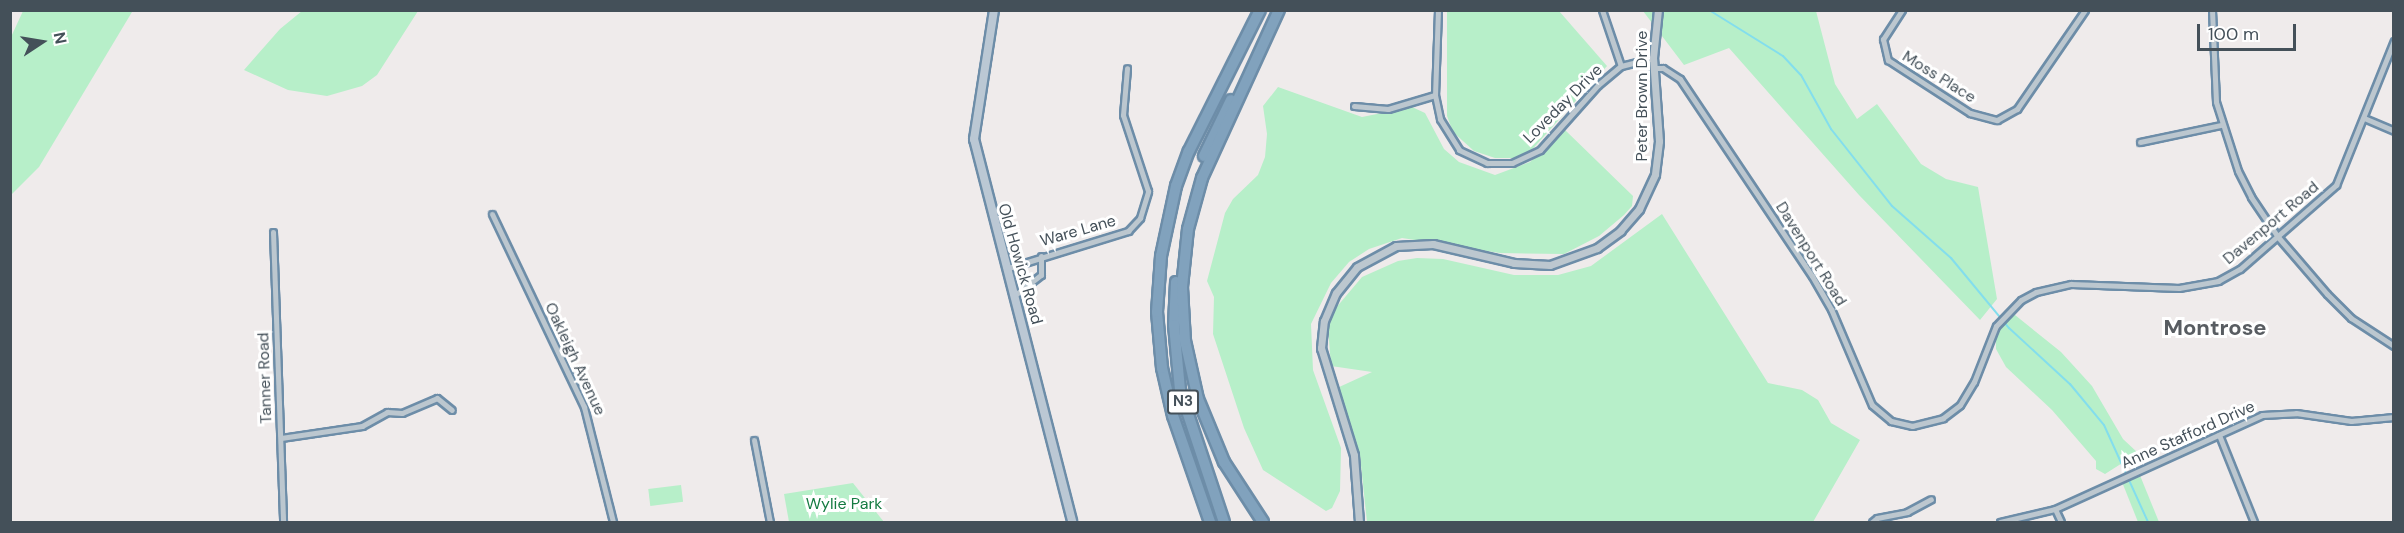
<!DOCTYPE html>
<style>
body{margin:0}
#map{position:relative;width:2404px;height:533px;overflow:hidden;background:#efebeb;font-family:"DM Sans",sans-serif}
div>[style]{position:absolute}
.green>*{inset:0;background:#b7efc9;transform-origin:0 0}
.stream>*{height:2px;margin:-1px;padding:0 1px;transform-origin:1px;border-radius:1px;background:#83deed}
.roads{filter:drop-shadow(2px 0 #6d8da8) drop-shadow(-2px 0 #6d8da8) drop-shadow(0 2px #6d8da8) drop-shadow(0 -2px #6d8da8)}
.minor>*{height:5px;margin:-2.5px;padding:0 2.5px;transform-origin:2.5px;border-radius:2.5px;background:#bcc7cf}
.tertiary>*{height:7px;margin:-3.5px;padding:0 3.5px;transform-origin:3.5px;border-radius:3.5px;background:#bcc7cf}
.secondary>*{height:8px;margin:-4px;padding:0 4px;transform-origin:4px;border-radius:4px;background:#bbc8d4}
.motorway>*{height:10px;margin:-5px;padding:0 5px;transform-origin:5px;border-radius:5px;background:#81a2bd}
span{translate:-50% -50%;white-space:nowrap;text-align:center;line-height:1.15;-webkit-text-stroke:6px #fff;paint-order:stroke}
.shield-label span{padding:2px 4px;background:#fff;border:2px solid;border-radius:4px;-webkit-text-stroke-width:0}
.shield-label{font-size:15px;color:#445059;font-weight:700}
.street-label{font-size:16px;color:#445059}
.park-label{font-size:16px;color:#147b41}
.district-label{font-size:22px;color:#585c61;font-weight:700}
.frame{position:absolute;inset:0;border:12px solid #445059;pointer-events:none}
.north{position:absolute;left:12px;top:12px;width:60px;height:60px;-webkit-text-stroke:4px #fff;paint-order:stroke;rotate:78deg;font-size:16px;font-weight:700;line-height:24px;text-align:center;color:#445059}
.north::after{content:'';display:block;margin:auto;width:21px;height:27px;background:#445059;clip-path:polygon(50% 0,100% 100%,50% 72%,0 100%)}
.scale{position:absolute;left:2197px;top:24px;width:99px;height:27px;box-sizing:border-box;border:3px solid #445059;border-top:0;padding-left:8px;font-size:18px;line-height:21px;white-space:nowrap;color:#445059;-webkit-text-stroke:4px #fff;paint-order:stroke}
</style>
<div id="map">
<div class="green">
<div style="clip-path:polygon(23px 11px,132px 12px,39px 167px,11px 195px,11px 37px)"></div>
<div style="clip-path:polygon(302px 11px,302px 10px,418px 11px,377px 75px,362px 86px,327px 96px,288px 90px,244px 70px,280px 29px)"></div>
<div style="clip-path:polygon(1447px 11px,1559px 11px,1607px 66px,1529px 153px,1515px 158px,1495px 158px,1474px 151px,1453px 132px,1447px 116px)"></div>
<div style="clip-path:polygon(1643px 11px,1816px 11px,1835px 84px,1857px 119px,1877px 104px,1921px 164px,1946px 179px,1978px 187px,1997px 299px,1980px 320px,1859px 195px,1729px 48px,1684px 65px)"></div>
<div style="clip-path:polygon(1278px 87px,1362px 117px,1412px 107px,1425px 113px,1444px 149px,1459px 162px,1495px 175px,1530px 162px,1564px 129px,1633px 196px,1632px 206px,1624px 215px,1599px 236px,1564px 254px,1500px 253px,1402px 238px,1369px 249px,1349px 262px,1331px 283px,1311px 324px,1313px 370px,1341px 448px,1340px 491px,1332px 508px,1326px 511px,1263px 470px,1244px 428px,1213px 334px,1214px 297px,1207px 281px,1225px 213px,1233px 199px,1258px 175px,1265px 157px,1267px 134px,1263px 106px)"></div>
<div style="clip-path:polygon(1662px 214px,1768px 383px,1802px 390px,1818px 400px,1831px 423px,1860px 440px,1813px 522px,1367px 522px,1360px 456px,1337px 388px,1372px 372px,1331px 366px,1328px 327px,1335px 309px,1362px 277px,1398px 261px,1417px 258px,1443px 259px,1514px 275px,1558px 275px,1591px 266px)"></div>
<div style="clip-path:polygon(2010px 311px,2061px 352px,2092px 386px,2123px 439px,2138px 453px,2105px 474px,2096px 469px,2096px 461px,2052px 410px,2006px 367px,1996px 349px,1996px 335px)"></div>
<div style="clip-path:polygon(2139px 473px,2159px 522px,2138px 522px,2122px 482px)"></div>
<div style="clip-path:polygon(853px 483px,884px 522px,789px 522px,784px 494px)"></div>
<div style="left:681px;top:485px;width:17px;height:33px;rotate:83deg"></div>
</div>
<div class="stream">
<div style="left:1709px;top:10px;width:87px;rotate:31.9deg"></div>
<div style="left:1783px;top:56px;width:26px;rotate:47deg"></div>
<div style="left:1801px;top:75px;width:62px;rotate:60.9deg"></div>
<div style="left:1831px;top:129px;width:98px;rotate:51.6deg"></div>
<div style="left:1892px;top:206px;width:79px;rotate:41.4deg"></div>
<div style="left:1951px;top:258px;width:91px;rotate:50.4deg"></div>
<div style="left:2009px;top:328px;width:83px;rotate:42.6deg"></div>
<div style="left:2070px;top:384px;width:53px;rotate:50.3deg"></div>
<div style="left:2104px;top:425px;width:107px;rotate:65.6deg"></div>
</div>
<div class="roads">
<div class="minor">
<div style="left:1438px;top:10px;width:85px;rotate:92deg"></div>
<div style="left:1435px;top:95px;width:25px;rotate:78deg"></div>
<div style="left:1440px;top:119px;width:36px;rotate:58deg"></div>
<div style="left:1459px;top:150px;width:31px;rotate:25deg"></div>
<div style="left:1487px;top:163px;width:25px"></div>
<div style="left:1512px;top:163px;width:31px;rotate:-25deg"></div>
<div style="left:1540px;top:150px;width:87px;rotate:-48.3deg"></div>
<div style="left:1598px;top:85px;width:30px;rotate:-40deg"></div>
<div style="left:1621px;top:66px;width:33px;rotate:-14deg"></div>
<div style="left:1602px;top:10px;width:59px;rotate:71.3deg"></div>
<div style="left:1902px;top:10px;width:35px;rotate:123deg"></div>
<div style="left:1883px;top:39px;width:22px;rotate:77deg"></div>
<div style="left:1888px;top:60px;width:98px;rotate:32.9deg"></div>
<div style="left:1970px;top:113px;width:28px;rotate:15deg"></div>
<div style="left:1997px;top:120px;width:23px;rotate:-29deg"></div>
<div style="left:2017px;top:109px;width:120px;rotate:-55.5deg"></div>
<div style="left:2212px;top:10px;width:92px;rotate:87.5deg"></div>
<div style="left:2216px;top:102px;width:72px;rotate:72.3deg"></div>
<div style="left:2238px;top:171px;width:29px;rotate:63deg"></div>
<div style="left:2251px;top:197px;width:48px;rotate:56deg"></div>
<div style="left:2278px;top:237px;width:75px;rotate:49.3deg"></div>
<div style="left:2327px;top:294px;width:34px;rotate:45deg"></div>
<div style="left:2351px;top:318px;width:51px;rotate:33.1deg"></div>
<div style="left:1654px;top:68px;width:9px"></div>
<div style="left:1663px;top:68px;width:20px;rotate:33deg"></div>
<div style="left:1680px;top:79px;width:237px;rotate:56.2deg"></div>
<div style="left:1812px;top:276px;width:38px;rotate:60deg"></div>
<div style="left:1831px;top:309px;width:104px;rotate:66.9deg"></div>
<div style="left:1872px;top:405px;width:25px;rotate:40deg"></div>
<div style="left:1891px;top:421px;width:22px;rotate:13deg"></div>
<div style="left:1912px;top:426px;width:32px;rotate:-14deg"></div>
<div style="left:1943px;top:418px;width:21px;rotate:-37deg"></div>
<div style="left:1960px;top:405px;width:27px;rotate:-59deg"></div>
<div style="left:1974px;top:382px;width:60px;rotate:-68.6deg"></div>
<div style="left:1996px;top:326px;width:36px;rotate:-46deg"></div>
<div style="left:2021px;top:300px;width:17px;rotate:-28deg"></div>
<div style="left:2036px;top:292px;width:36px;rotate:-13deg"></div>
<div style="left:2071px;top:284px;width:108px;rotate:2.1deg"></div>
<div style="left:2179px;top:288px;width:40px;rotate:-10deg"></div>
<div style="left:2218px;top:281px;width:25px;rotate:-29deg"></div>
<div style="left:2240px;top:269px;width:128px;rotate:-41.2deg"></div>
<div style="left:2336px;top:185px;width:155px;rotate:-68.1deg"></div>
<div style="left:1354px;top:106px;width:34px;rotate:5deg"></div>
<div style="left:1388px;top:109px;width:49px;rotate:-16.6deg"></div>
<div style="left:2364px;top:118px;width:33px;rotate:23deg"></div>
<div style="left:2140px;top:142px;width:83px;rotate:-11.9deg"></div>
<div style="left:492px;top:214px;width:214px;rotate:64.5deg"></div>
<div style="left:584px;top:407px;width:119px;rotate:75.8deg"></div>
<div style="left:273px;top:232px;width:290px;rotate:88deg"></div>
<div style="left:1008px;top:268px;width:126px;rotate:-17.1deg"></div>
<div style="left:1128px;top:231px;width:18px;rotate:-47deg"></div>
<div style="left:1140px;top:218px;width:28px;rotate:-73deg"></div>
<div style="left:1148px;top:191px;width:80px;rotate:-108.2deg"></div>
<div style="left:1123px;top:115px;width:47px;rotate:-85.1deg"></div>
<div style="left:1015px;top:295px;width:33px;rotate:-38deg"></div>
<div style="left:1041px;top:275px;width:19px;rotate:-90deg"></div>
<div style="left:2219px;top:435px;width:94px;rotate:68.1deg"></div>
<div style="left:281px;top:438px;width:82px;rotate:-8.4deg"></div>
<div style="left:362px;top:426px;width:29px;rotate:-29deg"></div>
<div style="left:387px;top:412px;width:15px;rotate:4deg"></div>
<div style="left:402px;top:413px;width:38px;rotate:-23deg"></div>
<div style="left:437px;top:398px;width:19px;rotate:39deg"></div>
<div style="left:754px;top:440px;width:84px;rotate:79deg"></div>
<div style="left:2055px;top:509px;width:14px;rotate:65deg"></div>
<div style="left:1872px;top:522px;width:6px;rotate:-39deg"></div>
<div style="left:1877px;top:518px;width:31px;rotate:-11deg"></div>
<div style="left:1907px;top:512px;width:27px;rotate:-28deg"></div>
<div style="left:2000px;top:522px;width:57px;rotate:-13.3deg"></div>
<div style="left:2055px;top:509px;width:227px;rotate:-24.4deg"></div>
<div style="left:2262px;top:415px;width:34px;rotate:-3deg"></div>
<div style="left:2296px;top:413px;width:56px;rotate:8.3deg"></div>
<div style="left:2351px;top:421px;width:43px;rotate:-5.3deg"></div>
</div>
<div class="tertiary">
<div style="left:1359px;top:522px;width:67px;rotate:-94.3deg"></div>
<div style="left:1354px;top:455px;width:112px;rotate:-107.1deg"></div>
<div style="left:1321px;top:348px;width:27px;rotate:-84deg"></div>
<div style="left:1324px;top:321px;width:30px;rotate:-67deg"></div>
<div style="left:1336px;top:293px;width:33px;rotate:-51deg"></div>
<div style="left:1357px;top:267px;width:44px;rotate:-28.3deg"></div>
<div style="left:1396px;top:246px;width:37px;rotate:-3deg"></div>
<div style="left:1433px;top:244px;width:83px;rotate:13.2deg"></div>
<div style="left:1514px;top:263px;width:36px;rotate:3deg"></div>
<div style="left:1550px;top:265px;width:50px;rotate:-19.9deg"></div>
<div style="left:1597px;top:248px;width:29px;rotate:-36deg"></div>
<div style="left:1620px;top:231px;width:29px;rotate:-49deg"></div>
<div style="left:1639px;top:209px;width:38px;rotate:-65deg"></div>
<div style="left:1655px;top:174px;width:33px;rotate:-83deg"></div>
<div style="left:1659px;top:141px;width:83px;rotate:-94.1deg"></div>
<div style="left:1653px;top:58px;width:48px;rotate:-84.1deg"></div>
</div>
<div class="secondary">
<div style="left:994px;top:10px;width:131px;rotate:98.8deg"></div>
<div style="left:974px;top:139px;width:395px;rotate:75.6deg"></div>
</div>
<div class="motorway">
<div style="left:1204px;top:156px;width:62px;rotate:-64.3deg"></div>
<div style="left:1176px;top:282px;width:43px;rotate:92.7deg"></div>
<div style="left:1174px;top:325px;width:65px;rotate:84.7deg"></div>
<div style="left:1180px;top:390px;width:139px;rotate:71.6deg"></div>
<div style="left:1210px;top:522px;width:112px;rotate:-109.2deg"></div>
<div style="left:1173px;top:416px;width:49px;rotate:-102.9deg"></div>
<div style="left:1162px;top:368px;width:56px;rotate:-95.1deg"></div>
<div style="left:1157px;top:312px;width:56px;rotate:-85.9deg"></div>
<div style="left:1161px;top:256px;width:72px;rotate:-77.9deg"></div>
<div style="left:1176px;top:186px;width:37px;rotate:-70deg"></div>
<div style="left:1189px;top:151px;width:158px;rotate:-63.3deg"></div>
<div style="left:1263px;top:522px;width:72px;rotate:-123deg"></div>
<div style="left:1224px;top:462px;width:68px;rotate:-112.4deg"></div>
<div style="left:1198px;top:399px;width:59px;rotate:-102.6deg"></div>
<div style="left:1185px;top:341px;width:54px;rotate:-93.2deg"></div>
<div style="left:1182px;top:287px;width:58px;rotate:-84.1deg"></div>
<div style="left:1188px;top:229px;width:53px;rotate:-74.6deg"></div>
<div style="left:1202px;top:178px;width:185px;rotate:-65.4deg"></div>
</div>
</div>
<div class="shield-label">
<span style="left:1183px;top:402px">N3</span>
</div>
<div class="street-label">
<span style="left:1939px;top:77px;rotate:32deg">Moss Place</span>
<span style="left:1642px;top:96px;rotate:-90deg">Peter Brown Drive</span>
<span style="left:1563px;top:104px;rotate:-45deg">Loveday Drive</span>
<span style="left:2271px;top:223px;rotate:-40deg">Davenport Road</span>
<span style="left:1078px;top:231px;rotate:-16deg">Ware Lane</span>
<span style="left:1811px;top:254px;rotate:58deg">Davenport Road</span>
<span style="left:1020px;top:264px;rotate:74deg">Old Howick Road</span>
<span style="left:575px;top:359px;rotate:65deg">Oakleigh Avenue</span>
<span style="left:265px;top:378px;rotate:-92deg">Tanner Road</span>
<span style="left:2188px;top:435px;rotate:-24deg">Anne Stafford Drive</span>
</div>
<div class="park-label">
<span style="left:844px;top:504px">Wylie Park</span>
</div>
<div class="district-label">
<span style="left:2215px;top:328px">Montrose</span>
</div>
<div class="frame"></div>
<div class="north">N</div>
<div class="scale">100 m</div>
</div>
